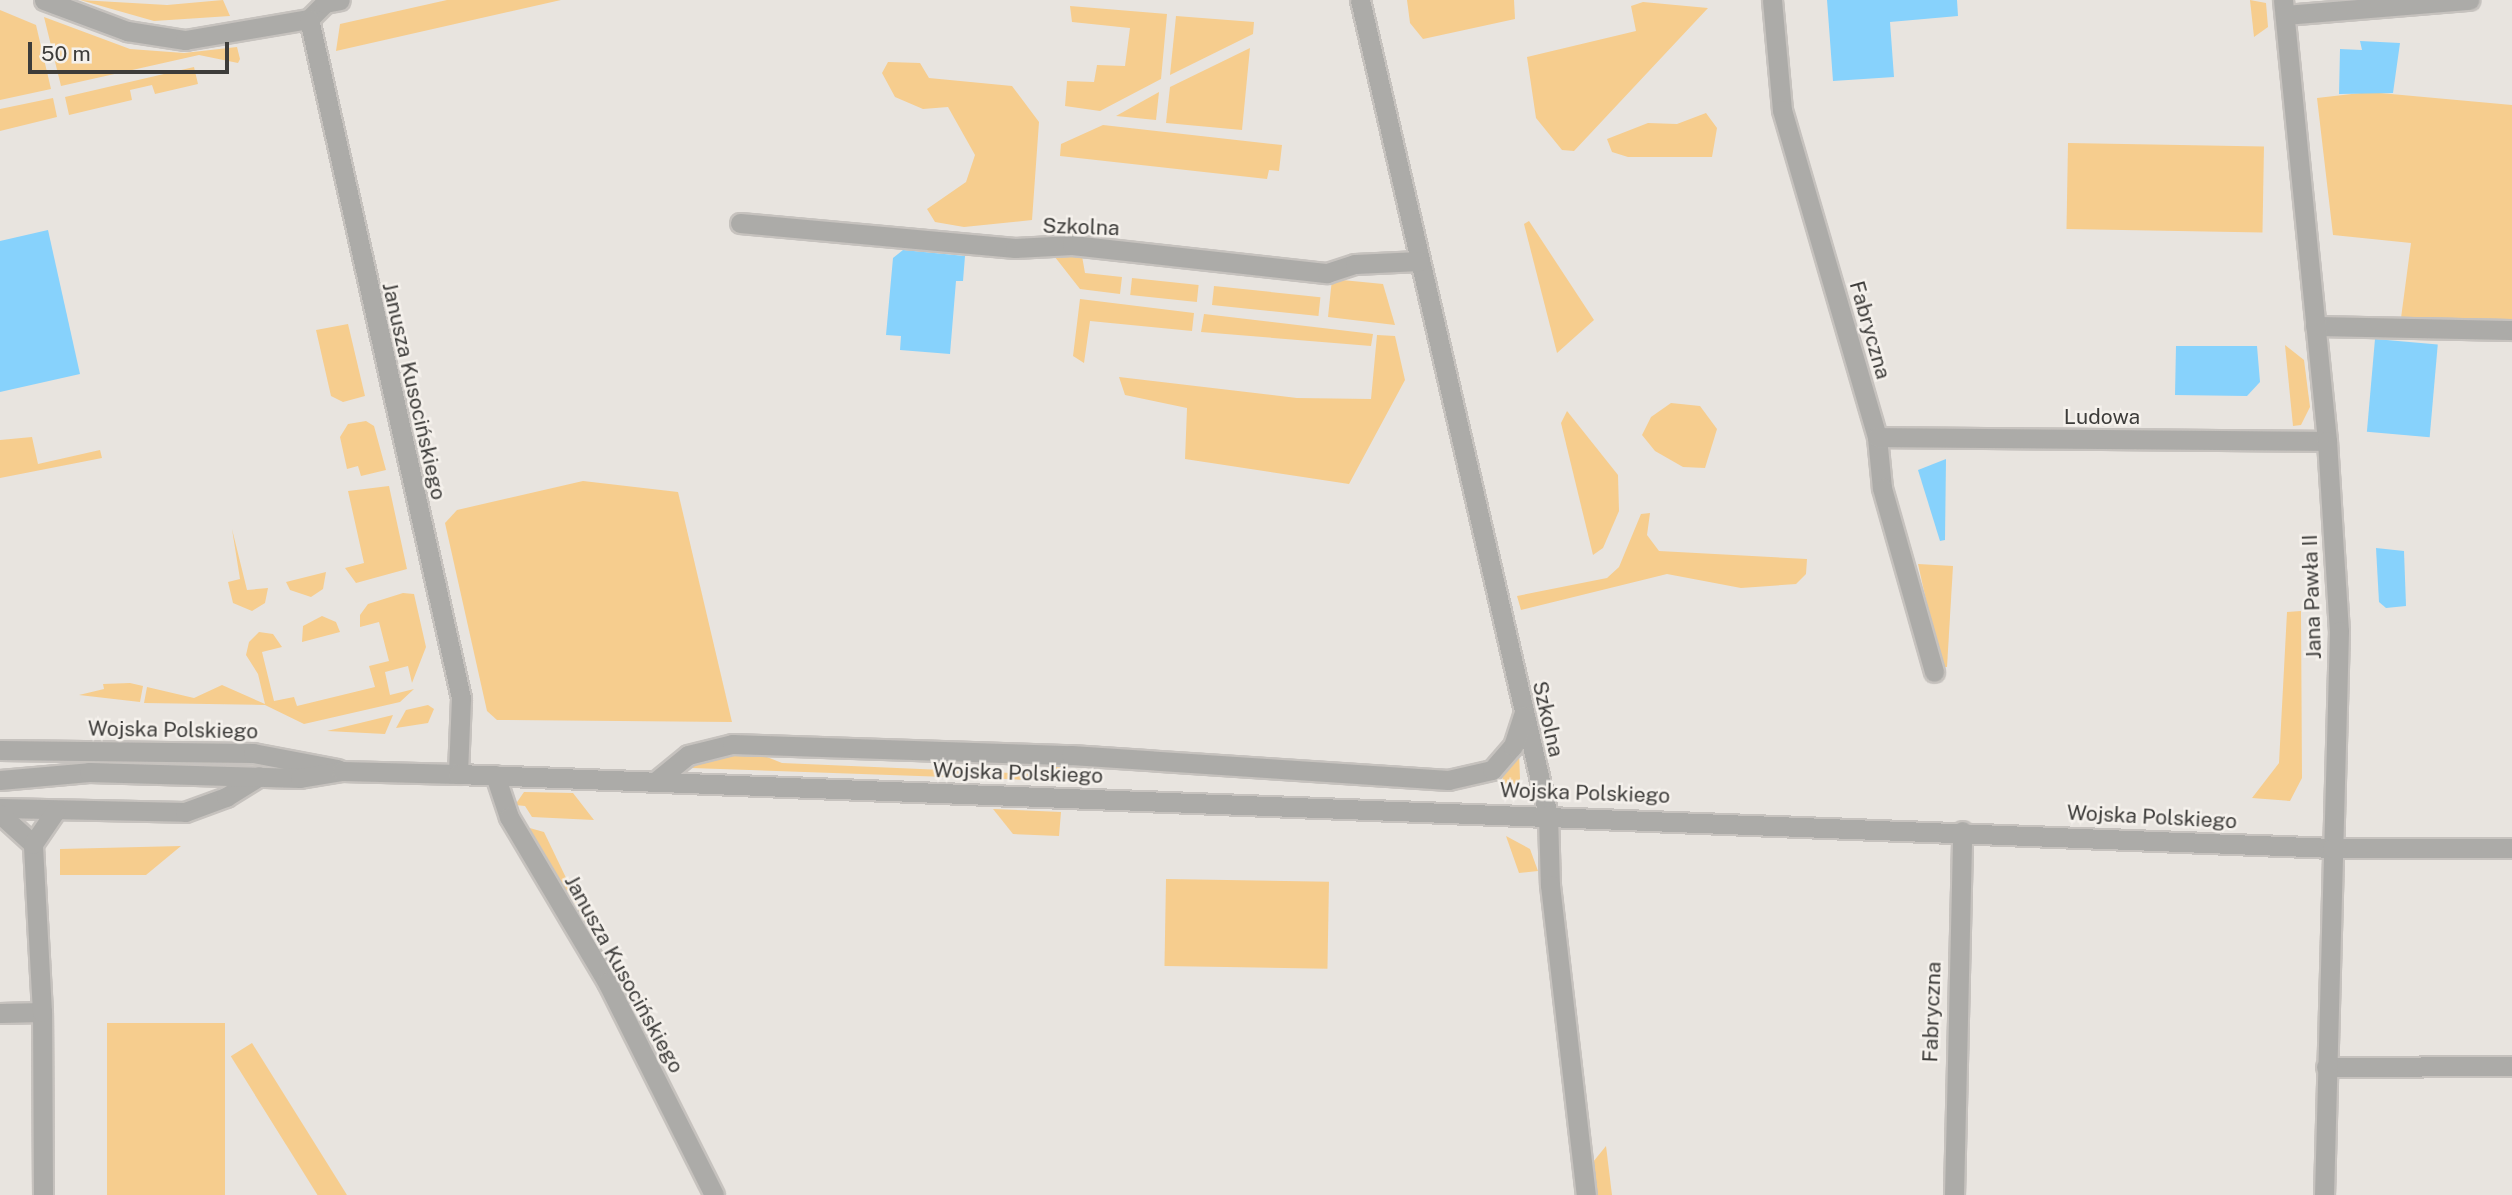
<!DOCTYPE html>
<meta charset="utf-8">
<style>
body{margin:0}
#map{position:relative;width:2512px;height:1195px;overflow:hidden;background:#e8e4df;font-family:"Public Sans",sans-serif}
div>[style]{position:absolute}
.green>*{inset:0;background:#f6cd8e;transform-origin:0 0}
.building>*{inset:0;background:#87d2fc;transform-origin:0 0}
.roads{filter:drop-shadow(2px 0 #c6c2be) drop-shadow(-2px 0 #c6c2be) drop-shadow(0 2px #c6c2be) drop-shadow(0 -2px #c6c2be)}
.minor>*{height:19px;margin:-9.5px;padding:0 9.5px;transform-origin:9.5px;border-radius:9.5px;background:#acaba8}
.tertiary>*{height:19px;margin:-9.5px;padding:0 9.5px;transform-origin:9.5px;border-radius:9.5px;background:#acaba8}
span{translate:-50% -50%;white-space:nowrap;text-align:center;line-height:1.15;-webkit-text-stroke:5px #f5f1ec;paint-order:stroke}
.street-label{font-size:21px;color:#3d3c3a}
.scale{position:absolute;left:28px;top:42px;width:201px;height:32px;box-sizing:border-box;border:4px solid #3d3c3a;border-top:0;padding-left:9px;font-size:21px;line-height:24px;white-space:nowrap;color:#3d3c3a;-webkit-text-stroke:5px #f5f1ec;paint-order:stroke}
</style>
<div id="map">
<div class="green">
<div style="clip-path:polygon(80px 0,167px 5px,223px 0,230px 16px,154px 21px)"></div>
<div style="clip-path:polygon(447px 0,561px 0,336px 51px,340px 24px)"></div>
<div style="clip-path:polygon(1407px 0,1514px 0,1515px 19px,1423px 39px,1410px 23px)"></div>
<div style="clip-path:polygon(2250px 0,2266px 3px,2268px 27px,2254px 37px)"></div>
<div style="clip-path:polygon(1643px 2px,1708px 8px,1574px 151px,1562px 150px,1536px 118px,1527px 57px,1636px 31px,1631px 6px)"></div>
<div style="clip-path:polygon(1070px 6px,1167px 14px,1161px 79px,1100px 111px,1065px 106px,1067px 81px,1094px 82px,1097px 65px,1125px 66px,1130px 28px,1072px 22px)"></div>
<div style="clip-path:polygon(0 10px,36px 25px,51px 89px,0 100px)"></div>
<div style="clip-path:polygon(1176px 16px,1254px 22px,1253px 34px,1170px 75px)"></div>
<div style="clip-path:polygon(44px 17px,130px 49px,184px 53px,237px 47px,240px 59px,238px 63px,199px 55px,61px 86px)"></div>
<div style="clip-path:polygon(1250px 48px,1242px 130px,1166px 123px,1170px 87px)"></div>
<div style="clip-path:polygon(888px 62px,920px 63px,929px 78px,1012px 86px,1039px 122px,1032px 220px,964px 227px,935px 222px,927px 209px,966px 182px,975px 155px,948px 107px,923px 109px,895px 97px,882px 73px)"></div>
<div style="clip-path:polygon(194px 67px,198px 84px,155px 94px,152px 85px,130px 90px,132px 100px,69px 115px,65px 97px)"></div>
<div style="clip-path:polygon(1159px 92px,1156px 120px,1116px 116px)"></div>
<div style="clip-path:polygon(2369px 92px,2512px 105px,2512px 321px,2401px 318px,2411px 243px,2333px 235px,2317px 98px)"></div>
<div style="clip-path:polygon(53px 98px,57px 117px,0 131px,0 109px)"></div>
<div style="clip-path:polygon(1706px 113px,1717px 128px,1712px 157px,1628px 157px,1612px 152px,1607px 139px,1648px 123px,1677px 124px)"></div>
<div style="clip-path:polygon(1103px 125px,1282px 145px,1279px 171px,1269px 170px,1267px 179px,1060px 156px,1061px 144px)"></div>
<div style="left:2068px;top:143px;width:196px;height:86px;rotate:1deg"></div>
<div style="clip-path:polygon(1529px 221px,1594px 320px,1557px 353px,1524px 224px)"></div>
<div style="clip-path:polygon(1070px 251px,1082px 256px,1085px 273px,1122px 277px,1120px 294px,1080px 289px,1051px 252px)"></div>
<div style="left:1132px;top:278px;width:67px;height:17px;rotate:6deg"></div>
<div style="clip-path:polygon(1332px 279px,1383px 284px,1395px 325px,1328px 317px)"></div>
<div style="left:1214px;top:286px;width:107px;height:19px;rotate:6deg"></div>
<div style="clip-path:polygon(1080px 299px,1194px 313px,1192px 331px,1090px 321px,1084px 363px,1073px 356px)"></div>
<div style="clip-path:polygon(1204px 314px,1373px 334px,1371px 346px,1201px 332px)"></div>
<div style="clip-path:polygon(348px 324px,365px 396px,343px 402px,331px 396px,316px 330px)"></div>
<div style="clip-path:polygon(1377px 335px,1395px 336px,1405px 380px,1349px 484px,1185px 459px,1187px 408px,1125px 395px,1119px 377px,1297px 398px,1371px 399px)"></div>
<div style="clip-path:polygon(2285px 345px,2304px 360px,2310px 407px,2301px 425px,2293px 426px)"></div>
<div style="clip-path:polygon(1671px 403px,1700px 406px,1717px 429px,1705px 468px,1683px 467px,1655px 451px,1642px 435px,1651px 417px)"></div>
<div style="clip-path:polygon(1567px 411px,1618px 475px,1619px 511px,1603px 548px,1593px 555px,1561px 423px)"></div>
<div style="clip-path:polygon(366px 421px,374px 426px,386px 470px,361px 476px,358px 466px,347px 469px,340px 437px,348px 424px)"></div>
<div style="clip-path:polygon(32px 437px,38px 464px,100px 450px,102px 458px,0 478px,0 440px)"></div>
<div style="clip-path:polygon(583px 481px,678px 492px,732px 722px,497px 720px,487px 711px,445px 523px,457px 510px)"></div>
<div style="clip-path:polygon(389px 486px,407px 569px,356px 583px,345px 568px,364px 563px,348px 491px)"></div>
<div style="clip-path:polygon(1650px 513px,1647px 535px,1659px 551px,1807px 559px,1806px 574px,1796px 584px,1741px 588px,1667px 574px,1521px 610px,1517px 596px,1607px 578px,1619px 567px,1641px 514px)"></div>
<div style="clip-path:polygon(232px 529px,247px 590px,268px 588px,265px 603px,252px 611px,233px 603px,228px 582px,240px 579px)"></div>
<div style="clip-path:polygon(1918px 564px,1953px 566px,1947px 667px,1941px 667px)"></div>
<div style="clip-path:polygon(326px 572px,323px 589px,311px 597px,290px 590px,286px 582px)"></div>
<div style="clip-path:polygon(403px 593px,414px 594px,426px 647px,412px 683px,408px 666px,385px 672px,390px 695px,414px 689px,400px 702px,304px 724px,265px 705px,144px 703px,147px 687px,194px 698px,222px 685px,265px 704px,258px 674px,246px 655px,249px 642px,259px 632px,273px 634px,282px 647px,262px 652px,274px 701px,294px 697px,297px 706px,375px 687px,369px 666px,389px 661px,379px 622px,360px 627px,360px 615px,368px 604px)"></div>
<div style="clip-path:polygon(2301px 611px,2302px 778px,2290px 801px,2252px 798px,2279px 763px,2287px 612px)"></div>
<div style="clip-path:polygon(322px 616px,336px 622px,340px 632px,302px 642px,303px 626px)"></div>
<div style="clip-path:polygon(130px 683px,143px 686px,140px 702px,79px 695px,104px 689px,103px 684px)"></div>
<div style="clip-path:polygon(428px 705px,434px 709px,428px 723px,396px 728px,406px 710px)"></div>
<div style="clip-path:polygon(393px 715px,385px 734px,327px 731px)"></div>
<div style="clip-path:polygon(1519px 752px,1520px 779px,1504px 795px,1502px 772px)"></div>
<div style="clip-path:polygon(757px 753px,782px 763px,1037px 774px,1060px 765px,1059px 781px,691px 768px,714px 754px)"></div>
<div style="clip-path:polygon(524px 792px,573px 793px,594px 820px,532px 817px,525px 806px,515px 805px)"></div>
<div style="clip-path:polygon(993px 809px,1061px 812px,1059px 836px,1013px 834px)"></div>
<div style="clip-path:polygon(526px 827px,544px 832px,607px 963px)"></div>
<div style="clip-path:polygon(1506px 836px,1530px 849px,1538px 871px,1519px 873px)"></div>
<div style="clip-path:polygon(181px 846px,146px 875px,60px 875px,60px 849px)"></div>
<div style="left:1166px;top:879px;width:163px;height:87px;rotate:1deg"></div>
<div style="left:107px;top:1023px;width:118px;height:172px"></div>
<div style="left:252px;top:1043px;width:179px;height:25px;rotate:58deg"></div>
<div style="clip-path:polygon(1606px 1146px,1612px 1195px,1596px 1195px,1593px 1162px)"></div>
</div>
<div class="building">
<div style="clip-path:polygon(1827px 0,1957px 0,1958px 16px,1890px 22px,1894px 77px,1833px 81px)"></div>
<div style="clip-path:polygon(2360px 41px,2400px 43px,2393px 93px,2339px 94px,2340px 49px,2362px 50px)"></div>
<div style="clip-path:polygon(48px 230px,80px 374px,0 392px,0 241px)"></div>
<div style="clip-path:polygon(903px 250px,965px 256px,963px 281px,956px 281px,950px 354px,900px 350px,901px 336px,886px 335px,893px 258px)"></div>
<div style="left:2375px;top:339px;width:63px;height:93px;rotate:5deg"></div>
<div style="clip-path:polygon(2176px 346px,2257px 346px,2260px 382px,2247px 396px,2175px 395px)"></div>
<div style="clip-path:polygon(1946px 459px,1945px 540px,1940px 541px,1918px 470px)"></div>
<div style="clip-path:polygon(2376px 548px,2404px 551px,2406px 606px,2386px 608px,2379px 602px)"></div>
</div>
<div class="roads">
<div class="minor">
<div style="left:44px;top:0;width:89px;rotate:20.5deg"></div>
<div style="left:127px;top:31px;width:59px;rotate:8.8deg"></div>
<div style="left:185px;top:40px;width:126px;rotate:-9.6deg"></div>
<div style="left:309px;top:19px;width:23px;rotate:-45deg"></div>
<div style="left:325px;top:3px;width:15px;rotate:-11deg"></div>
<div style="left:1360px;top:0;width:836px;rotate:77.01deg"></div>
<div style="left:1548px;top:815px;width:70px;rotate:88.4deg"></div>
<div style="left:1550px;top:885px;width:312px;rotate:83.4deg"></div>
<div style="left:1772px;top:0;width:110px;rotate:84.8deg"></div>
<div style="left:1782px;top:110px;width:341px;rotate:73.8deg"></div>
<div style="left:1877px;top:437px;width:51px;rotate:84.4deg"></div>
<div style="left:1882px;top:488px;width:191px;rotate:74.2deg"></div>
<div style="left:2285px;top:15px;width:185px;rotate:-4.7deg"></div>
<div style="left:309px;top:19px;width:696px;rotate:77.38deg"></div>
<div style="left:461px;top:698px;width:76px;rotate:92.3deg"></div>
<div style="left:740px;top:223px;width:276px;rotate:5.2deg"></div>
<div style="left:1015px;top:248px;width:57px;rotate:-3deg"></div>
<div style="left:1072px;top:245px;width:257px;rotate:6.3deg"></div>
<div style="left:1327px;top:273px;width:29px;rotate:-18deg"></div>
<div style="left:1355px;top:264px;width:64px;rotate:-2.7deg"></div>
<div style="left:2315px;top:326px;width:197px;rotate:1.2deg"></div>
<div style="left:1877px;top:437px;width:450px;rotate:0.5deg"></div>
<div style="left:495px;top:775px;width:44px;rotate:71.6deg"></div>
<div style="left:509px;top:817px;width:192px;rotate:59.3deg"></div>
<div style="left:607px;top:982px;width:238px;rotate:63.3deg"></div>
<div style="left:656px;top:781px;width:41px;rotate:-39.1deg"></div>
<div style="left:688px;top:755px;width:45px;rotate:-14deg"></div>
<div style="left:732px;top:744px;width:339px;rotate:1.9deg"></div>
<div style="left:1071px;top:755px;width:378px;rotate:3.8deg"></div>
<div style="left:1448px;top:780px;width:45px;rotate:-12.8deg"></div>
<div style="left:1492px;top:770px;width:32px;rotate:-49deg"></div>
<div style="left:1513px;top:746px;width:32px;rotate:-72deg"></div>
<div style="left:0;top:808px;width:185px;rotate:1.2deg"></div>
<div style="left:185px;top:812px;width:44px;rotate:-20.1deg"></div>
<div style="left:226px;top:797px;width:39px;rotate:-32deg"></div>
<div style="left:0;top:814px;width:45px;rotate:42.3deg"></div>
<div style="left:0;top:1013px;width:42px;rotate:-1.4deg"></div>
<div style="left:2326px;top:1067px;width:186px;rotate:-0.3deg"></div>
<div style="left:43px;top:1195px;width:183px;rotate:-90.3deg"></div>
<div style="left:42px;top:1012px;width:168px;rotate:-93.1deg"></div>
<div style="left:33px;top:844px;width:41px;rotate:-55.9deg"></div>
<div style="left:1954px;top:1195px;width:364px;rotate:-88.7deg"></div>
</div>
<div class="tertiary">
<div style="left:2283px;top:0;width:443px;rotate:84.3deg"></div>
<div style="left:2327px;top:441px;width:190px;rotate:86.4deg"></div>
<div style="left:2339px;top:631px;width:564px;rotate:91.52deg"></div>
<div style="left:0;top:750px;width:253px;rotate:0.7deg"></div>
<div style="left:253px;top:753px;width:86px;rotate:10.8deg"></div>
<div style="left:0;top:780px;width:89px;rotate:-5.1deg"></div>
<div style="left:89px;top:772px;width:211px;rotate:1.6deg"></div>
<div style="left:300px;top:778px;width:43px;rotate:-9.5deg"></div>
<div style="left:342px;top:771px;width:116px;rotate:1.5deg"></div>
<div style="left:458px;top:774px;width:1875px;rotate:2.26deg"></div>
<div style="left:2332px;top:848px;width:180px"></div>
</div>
</div>
<div class="street-label">
<span style="left:1081px;top:227px;rotate:2deg">Szkolna</span>
<span style="left:1870px;top:330px;rotate:74deg">Fabryczna</span>
<span style="left:414px;top:391px;rotate:77deg">Janusza Kusocińskiego</span>
<span style="left:2102px;top:417px">Ludowa</span>
<span style="left:2312px;top:597px;rotate:-92deg">Jana Pawła II</span>
<span style="left:1548px;top:719px;rotate:77deg">Szkolna</span>
<span style="left:173px;top:730px;rotate:1deg">Wojska Polskiego</span>
<span style="left:1018px;top:773px;rotate:2deg">Wojska Polskiego</span>
<span style="left:1585px;top:793px;rotate:2deg">Wojska Polskiego</span>
<span style="left:2152px;top:817px;rotate:3deg">Wojska Polskiego</span>
<span style="left:624px;top:974px;rotate:61deg">Janusza Kusocińskiego</span>
<span style="left:1932px;top:1012px;rotate:-88deg">Fabryczna</span>
</div>
<div class="scale">50 m</div>
</div>
